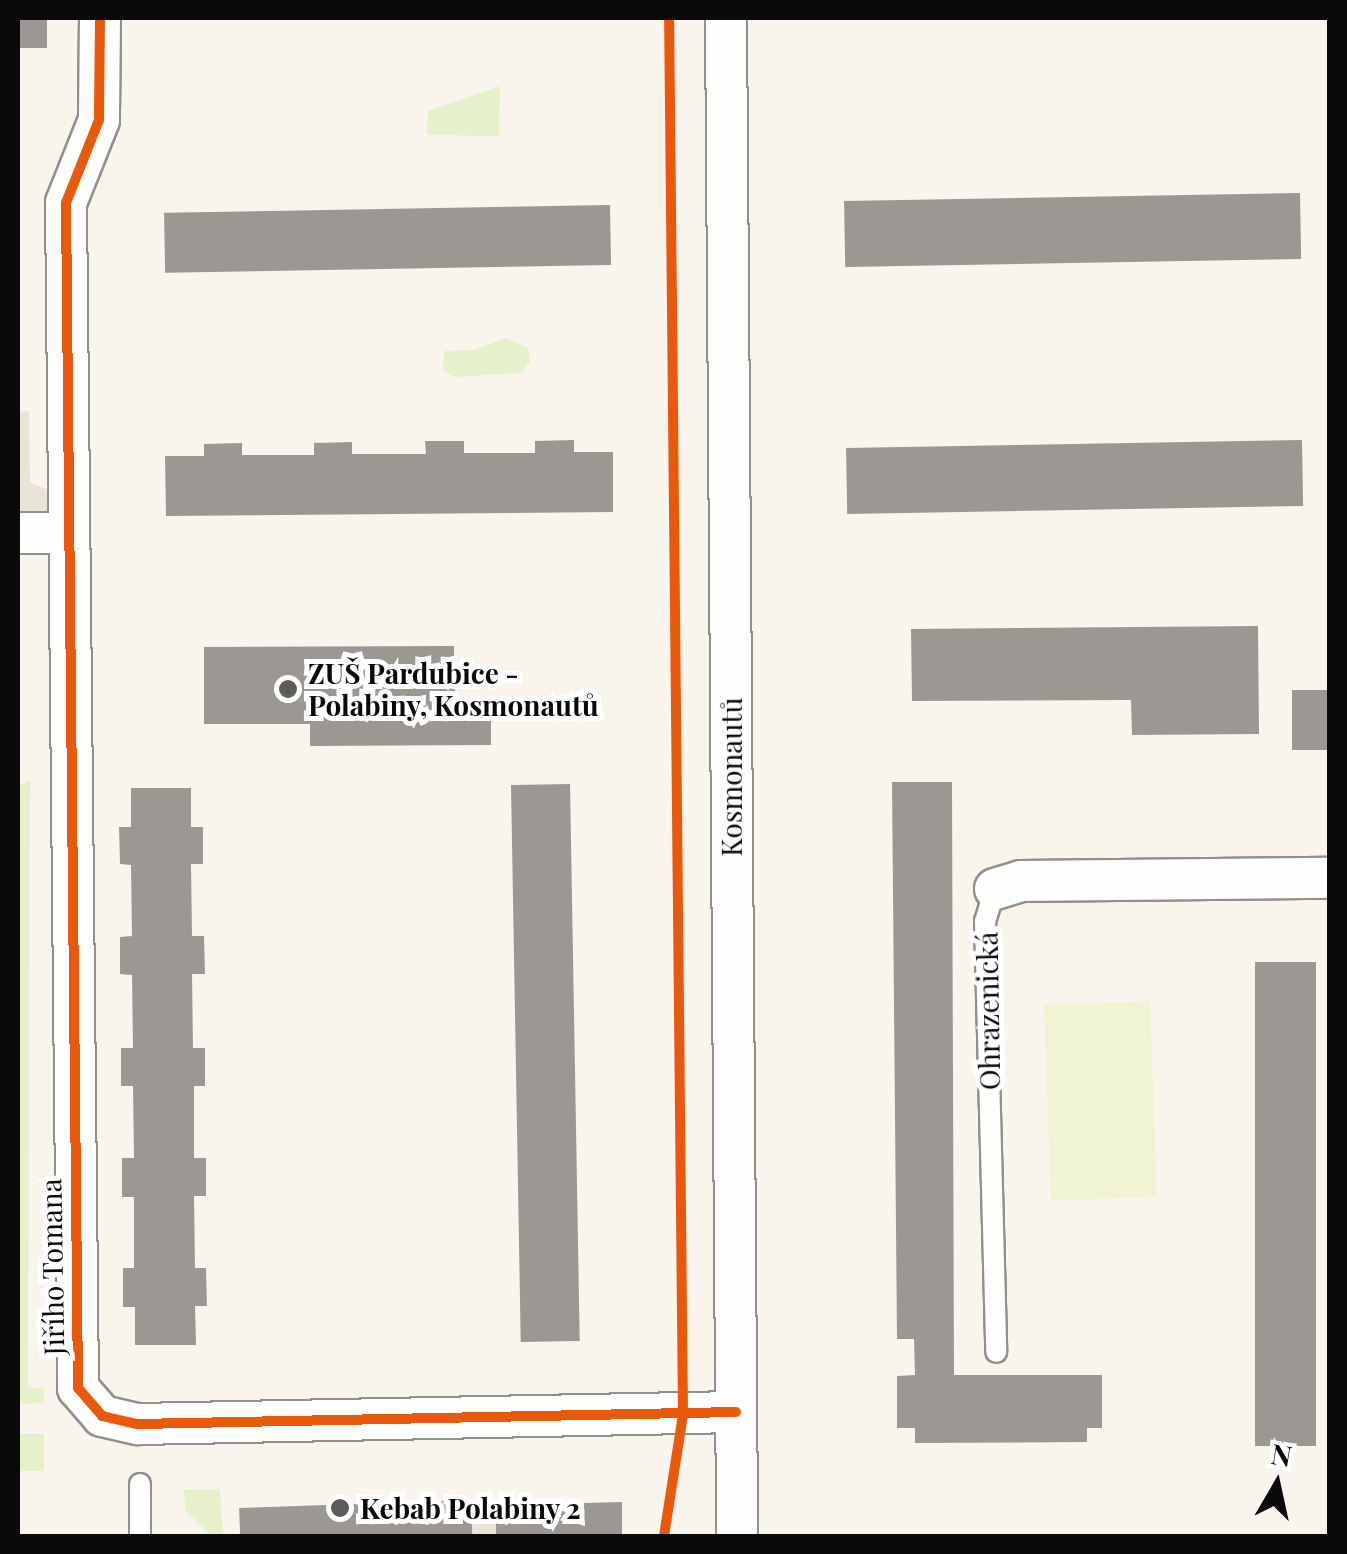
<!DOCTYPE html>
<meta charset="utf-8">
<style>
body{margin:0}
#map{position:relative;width:1347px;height:1554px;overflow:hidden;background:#f9f5ec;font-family:"Playfair Display",serif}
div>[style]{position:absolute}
.green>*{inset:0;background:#e6f0ca;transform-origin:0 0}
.pitch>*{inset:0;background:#f0f3d4;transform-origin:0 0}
.plaza>*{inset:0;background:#eae3d7;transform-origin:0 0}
.building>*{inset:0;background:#9b9893;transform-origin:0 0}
.roads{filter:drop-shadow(2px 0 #92908c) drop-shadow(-2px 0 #92908c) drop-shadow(0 2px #92908c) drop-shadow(0 -2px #92908c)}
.lane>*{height:20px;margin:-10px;padding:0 10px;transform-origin:10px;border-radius:10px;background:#fefefc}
.street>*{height:40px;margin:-20px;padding:0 20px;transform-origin:20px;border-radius:20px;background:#fefefc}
.cycleway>*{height:10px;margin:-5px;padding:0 5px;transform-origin:5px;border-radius:5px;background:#e8590c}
.dots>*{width:28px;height:28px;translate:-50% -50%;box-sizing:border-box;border:5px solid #fff;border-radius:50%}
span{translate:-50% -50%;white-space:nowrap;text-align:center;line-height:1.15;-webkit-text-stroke:10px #fff;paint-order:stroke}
.poi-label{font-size:28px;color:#0a0a0a;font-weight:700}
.left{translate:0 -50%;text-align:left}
.street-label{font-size:28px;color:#0a0a0a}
.frame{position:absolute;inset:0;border:20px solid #0a0a0a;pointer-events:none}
.north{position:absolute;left:1227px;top:1434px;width:100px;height:100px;-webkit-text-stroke:8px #fff;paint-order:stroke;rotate:9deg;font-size:28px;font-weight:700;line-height:40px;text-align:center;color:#0a0a0a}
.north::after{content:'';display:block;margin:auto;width:35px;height:45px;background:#0a0a0a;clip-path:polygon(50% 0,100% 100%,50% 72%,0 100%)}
</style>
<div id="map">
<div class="green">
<div style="clip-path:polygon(500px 86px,499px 136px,427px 135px,428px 111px)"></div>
<div style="clip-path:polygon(506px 338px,528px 348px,530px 362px,521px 373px,453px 377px,443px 370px,444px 351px,474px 350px)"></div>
<div style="clip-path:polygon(30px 780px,28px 1387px,44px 1388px,44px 1403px,18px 1404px,18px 787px)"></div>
<div style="left:18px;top:1434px;width:26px;height:37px"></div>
<div style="clip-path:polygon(220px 1489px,223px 1536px,211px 1536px,185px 1510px,184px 1490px)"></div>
</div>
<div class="pitch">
<div style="left:1150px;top:1001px;width:196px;height:106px;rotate:88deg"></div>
</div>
<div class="plaza">
<div style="clip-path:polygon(29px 411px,30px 482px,50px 491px,56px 511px,18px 524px,18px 412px)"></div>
<div style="left:496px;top:1503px;width:33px;height:25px;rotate:90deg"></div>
</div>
<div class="building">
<div style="left:18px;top:18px;width:29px;height:30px"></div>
<div style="left:1300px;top:193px;width:66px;height:456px;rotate:89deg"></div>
<div style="left:610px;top:205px;width:60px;height:446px;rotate:89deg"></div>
<div style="clip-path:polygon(574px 440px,574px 452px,613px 452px,613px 512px,166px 516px,165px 456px,204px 456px,204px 444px,242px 443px,242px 455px,314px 455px,314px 443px,352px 442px,352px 454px,426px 454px,425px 441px,464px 441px,464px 453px,535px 453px,535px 441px)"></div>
<div style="left:1302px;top:440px;width:66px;height:456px;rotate:89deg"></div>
<div style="clip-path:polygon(1258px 626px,1259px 734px,1132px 735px,1131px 700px,912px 701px,911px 629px)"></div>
<div style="clip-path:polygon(454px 646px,455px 701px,491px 701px,491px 745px,310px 746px,310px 724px,204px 724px,204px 647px)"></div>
<div style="left:1292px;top:690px;width:38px;height:60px"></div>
<div style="clip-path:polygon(892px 782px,952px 782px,954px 1375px,1102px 1375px,1102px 1428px,1087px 1428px,1087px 1442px,915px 1443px,915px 1428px,897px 1428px,897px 1376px,915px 1375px,914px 1339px,897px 1339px)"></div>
<div style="left:570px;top:784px;width:557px;height:59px;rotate:89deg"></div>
<div style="clip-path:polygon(131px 788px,191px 788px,191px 827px,203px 827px,203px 864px,191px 864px,192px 936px,204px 936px,205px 974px,192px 974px,193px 1048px,205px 1048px,205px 1086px,194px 1086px,194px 1158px,206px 1158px,206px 1196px,194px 1196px,195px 1268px,206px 1268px,207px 1306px,195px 1306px,196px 1345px,135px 1345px,135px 1307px,123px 1307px,123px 1268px,134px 1268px,134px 1197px,122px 1197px,122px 1158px,134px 1158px,133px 1086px,121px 1086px,121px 1048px,133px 1048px,132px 975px,120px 974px,120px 937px,132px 936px,131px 865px,120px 864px,119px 827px,131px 827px)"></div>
<div style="left:1255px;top:962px;width:61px;height:484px"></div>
<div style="left:471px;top:1500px;width:36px;height:232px;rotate:88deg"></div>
<div style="clip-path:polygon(570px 1502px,570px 1510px,584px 1510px,584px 1503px,622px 1502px,622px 1536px,496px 1536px,496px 1503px)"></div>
</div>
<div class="roads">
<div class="lane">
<div style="left:995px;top:889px;width:34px;rotate:107deg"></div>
<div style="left:985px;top:921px;width:431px;rotate:88.5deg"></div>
<div style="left:140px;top:1536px;width:52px;rotate:-90deg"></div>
</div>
<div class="street">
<div style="left:100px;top:18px;width:102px;rotate:90.6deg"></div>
<div style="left:99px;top:120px;width:89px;rotate:111.7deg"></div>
<div style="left:66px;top:203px;width:1185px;rotate:89.42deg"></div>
<div style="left:78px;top:1388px;width:37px;rotate:49deg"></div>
<div style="left:102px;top:1416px;width:37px;rotate:13deg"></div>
<div style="left:138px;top:1424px;width:598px;rotate:-1.15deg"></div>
<div style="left:726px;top:18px;width:1518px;rotate:89.58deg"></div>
<div style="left:18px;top:533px;width:49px"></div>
<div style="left:995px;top:889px;width:27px;rotate:-17deg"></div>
<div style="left:1021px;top:881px;width:309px;rotate:-0.6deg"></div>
</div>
</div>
<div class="cycleway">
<div style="left:100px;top:18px;width:102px;rotate:90.6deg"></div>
<div style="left:99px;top:120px;width:89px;rotate:111.7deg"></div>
<div style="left:66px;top:203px;width:1185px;rotate:89.42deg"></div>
<div style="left:78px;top:1388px;width:37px;rotate:49deg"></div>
<div style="left:102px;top:1416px;width:37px;rotate:13deg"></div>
<div style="left:138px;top:1424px;width:598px;rotate:-1.15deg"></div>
<div style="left:664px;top:1536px;width:123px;rotate:-81.1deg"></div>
<div style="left:683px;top:1414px;width:1396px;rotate:-90.57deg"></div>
</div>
<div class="dots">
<div style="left:288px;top:689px;background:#5e5c59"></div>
<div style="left:340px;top:1508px;background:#5e5c59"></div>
</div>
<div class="poi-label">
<span class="left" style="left:308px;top:689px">ZUŠ Pardubice -<br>Polabiny, Kosmonautů</span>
<span class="left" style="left:360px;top:1508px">Kebab Polabiny 2</span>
</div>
<div class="street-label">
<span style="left:731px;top:777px;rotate:-90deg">Kosmonautů</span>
<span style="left:988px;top:1011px;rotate:-91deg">Ohrazenická</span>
<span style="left:52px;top:1267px;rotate:-91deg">Jiřího Tomana</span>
</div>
<div class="frame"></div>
<div class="north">N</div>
</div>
